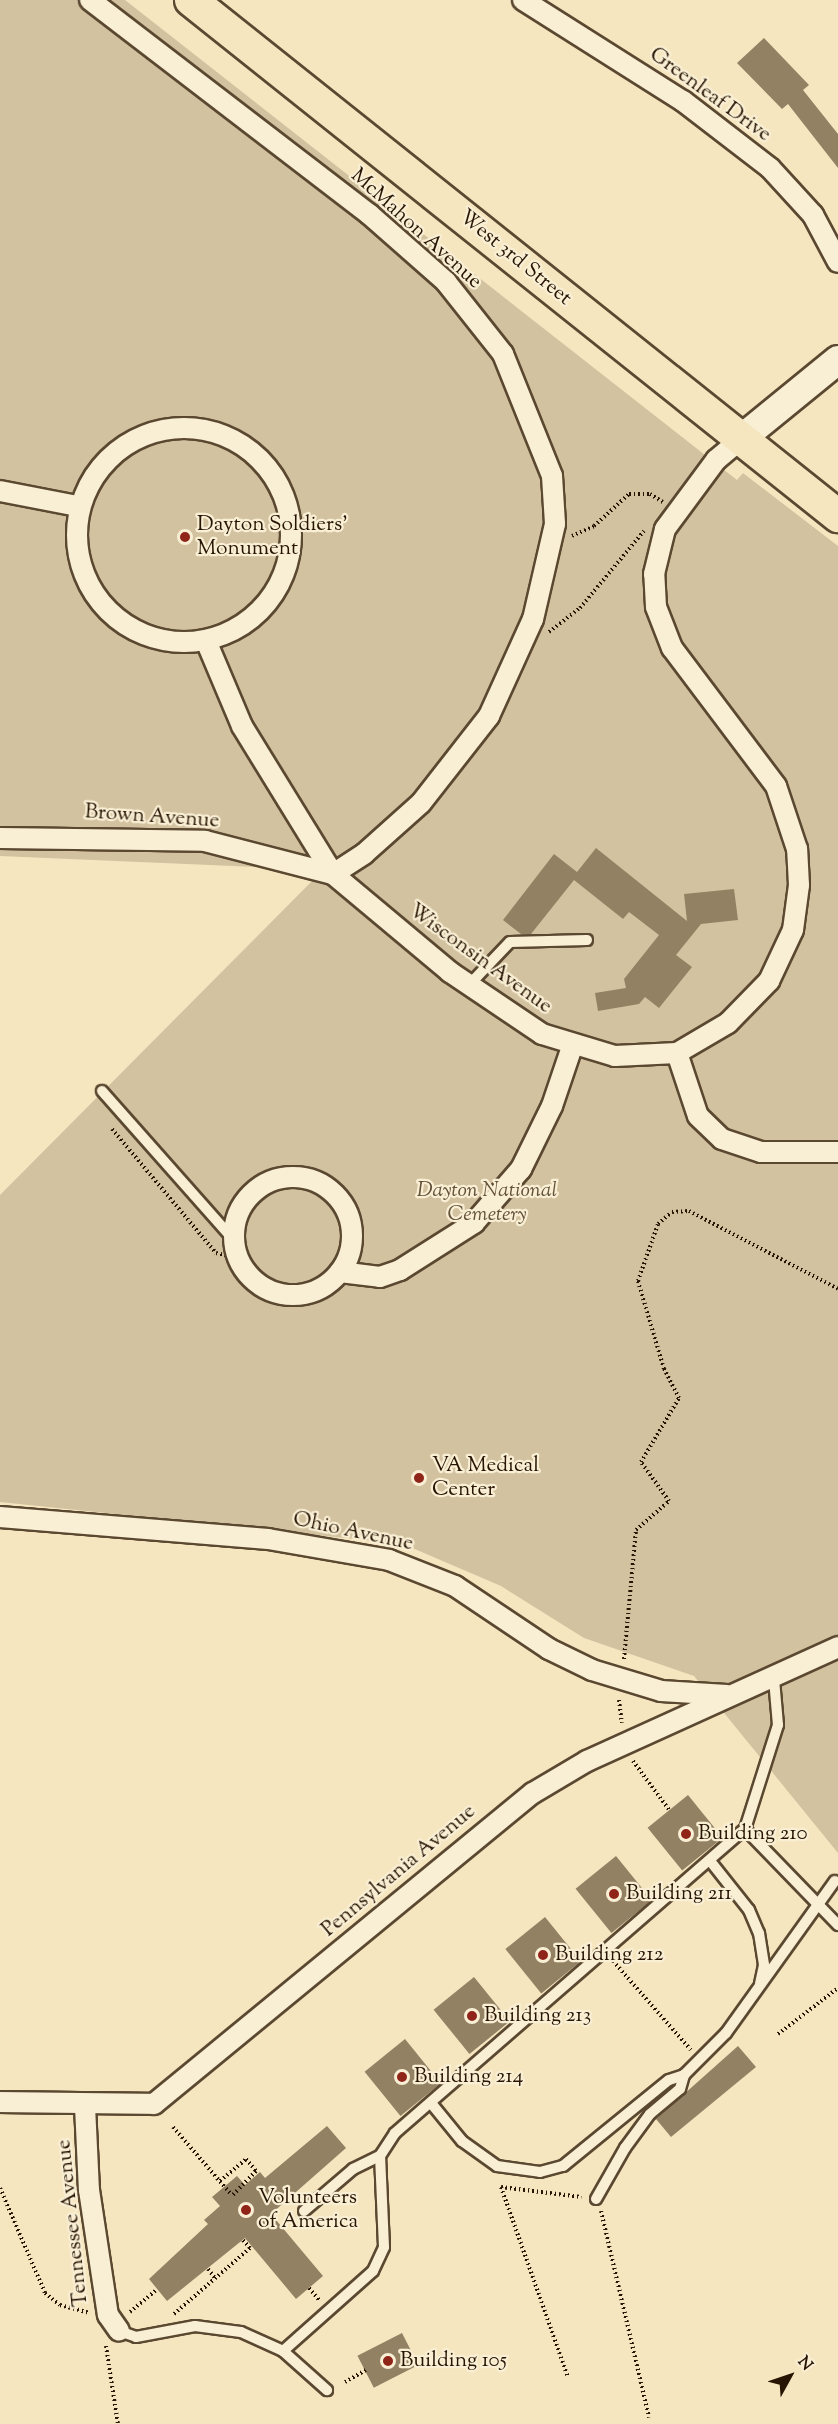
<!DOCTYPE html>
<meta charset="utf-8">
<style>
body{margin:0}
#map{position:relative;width:838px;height:2424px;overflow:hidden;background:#f6e6bf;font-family:"Sorts Mill Goudy",serif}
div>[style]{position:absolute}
.green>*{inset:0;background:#d3c29f}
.building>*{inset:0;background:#938164;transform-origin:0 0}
.path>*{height:4px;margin-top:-2px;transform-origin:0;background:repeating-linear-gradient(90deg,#271402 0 1.5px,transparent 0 4.5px)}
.roads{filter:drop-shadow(2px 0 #5b4831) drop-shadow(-2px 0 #5b4831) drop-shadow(0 2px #5b4831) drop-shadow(0 -2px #5b4831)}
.lane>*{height:10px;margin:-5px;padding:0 5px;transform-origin:5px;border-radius:5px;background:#f9efd5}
.street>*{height:20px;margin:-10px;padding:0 10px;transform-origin:10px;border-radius:10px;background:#f9efd5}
.street>.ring{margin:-10px;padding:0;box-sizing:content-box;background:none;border:20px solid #f9efd5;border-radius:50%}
.secondary>*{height:28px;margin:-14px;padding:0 14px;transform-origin:14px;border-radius:14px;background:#f9efd5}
.primary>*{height:32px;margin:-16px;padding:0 16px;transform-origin:16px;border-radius:16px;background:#f6e6bf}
.dots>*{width:16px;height:16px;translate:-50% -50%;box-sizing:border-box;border:3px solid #f9efd5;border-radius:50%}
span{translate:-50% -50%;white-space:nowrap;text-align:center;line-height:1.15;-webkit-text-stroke:4.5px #f9efd5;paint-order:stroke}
.street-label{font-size:21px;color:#271402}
.poi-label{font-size:21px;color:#271402}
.left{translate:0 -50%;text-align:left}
.park-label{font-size:21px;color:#635139;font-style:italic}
.north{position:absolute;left:760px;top:2346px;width:60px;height:60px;-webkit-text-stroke:4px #f9efd5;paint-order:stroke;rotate:50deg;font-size:16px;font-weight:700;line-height:24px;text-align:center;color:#271402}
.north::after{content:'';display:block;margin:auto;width:21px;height:27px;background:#271402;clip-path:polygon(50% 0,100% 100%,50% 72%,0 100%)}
</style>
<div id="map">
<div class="green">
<div style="clip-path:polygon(0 0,125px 0,691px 444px,737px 480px,743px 473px,838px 546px,838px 1853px,694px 1676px,584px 1638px,501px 1586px,403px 1544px,0 1502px,0 1195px,323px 870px,0 856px)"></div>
</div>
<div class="building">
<div style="clip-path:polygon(764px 38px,809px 85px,803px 90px,838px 134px,838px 168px,788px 104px,782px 109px,737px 63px)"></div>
<div style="clip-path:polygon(596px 848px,687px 921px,684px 894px,734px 889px,738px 920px,701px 924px,676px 955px,692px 967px,659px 1008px,645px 997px,639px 1004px,598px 1011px,595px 993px,626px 988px,624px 979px,659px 935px,629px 912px,623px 919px,574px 880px,531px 934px,521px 934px,503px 920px,554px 854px,577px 872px)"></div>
<div style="left:688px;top:1795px;width:55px;height:52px;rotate:51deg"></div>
<div style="left:616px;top:1856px;width:57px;height:52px;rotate:51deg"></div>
<div style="left:545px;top:1917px;width:57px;height:51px;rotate:51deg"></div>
<div style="left:474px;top:1977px;width:57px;height:52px;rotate:51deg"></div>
<div style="left:405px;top:2039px;width:57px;height:52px;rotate:51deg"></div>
<div style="clip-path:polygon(738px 2046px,756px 2067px,671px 2137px,656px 2119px)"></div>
<div style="clip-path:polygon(327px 2126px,346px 2148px,271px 2214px,323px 2276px,296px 2299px,245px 2238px,167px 2301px,149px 2279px,208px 2224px,204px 2220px,220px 2206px,212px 2197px,237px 2176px,245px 2185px,260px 2172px,265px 2178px)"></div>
<div style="left:402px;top:2333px;width:36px;height:50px;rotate:63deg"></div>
</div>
<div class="path">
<div style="left:572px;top:536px;width:24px;rotate:-24deg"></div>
<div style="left:594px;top:526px;width:47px;rotate:-42.4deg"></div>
<div style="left:629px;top:494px;width:21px"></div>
<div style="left:650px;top:494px;width:15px;rotate:32deg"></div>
<div style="left:549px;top:632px;width:39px;rotate:-38deg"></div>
<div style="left:580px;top:608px;width:100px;rotate:-50.3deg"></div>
<div style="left:112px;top:1129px;width:162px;rotate:50deg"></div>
<div style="left:216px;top:1253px;width:23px;rotate:13deg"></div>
<div style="left:624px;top:1659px;width:130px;rotate:-84.7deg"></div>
<div style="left:636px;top:1530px;width:44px;rotate:-41.3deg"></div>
<div style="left:669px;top:1501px;width:48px;rotate:-125.7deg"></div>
<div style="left:641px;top:1462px;width:74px;rotate:-59.3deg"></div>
<div style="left:679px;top:1398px;width:33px;rotate:-117deg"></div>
<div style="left:664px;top:1369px;width:92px;rotate:-106.5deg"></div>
<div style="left:638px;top:1281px;width:60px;rotate:-70.7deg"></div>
<div style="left:658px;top:1224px;width:18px;rotate:-41deg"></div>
<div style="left:672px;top:1212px;width:17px;rotate:-3deg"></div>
<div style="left:689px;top:1211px;width:168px;rotate:27.6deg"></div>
<div style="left:619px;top:1700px;width:23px;rotate:83deg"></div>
<div style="left:633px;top:1761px;width:62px;rotate:53.5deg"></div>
<div style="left:613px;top:1961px;width:118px;rotate:48.8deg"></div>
<div style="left:778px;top:2034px;width:76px;rotate:-37.5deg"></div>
<div style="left:173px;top:2127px;width:87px;rotate:49.2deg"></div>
<div style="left:220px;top:2181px;width:34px;rotate:-40deg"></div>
<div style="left:246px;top:2159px;width:16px;rotate:50deg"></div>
<div style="left:256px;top:2171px;width:33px;rotate:134deg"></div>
<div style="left:501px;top:2187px;width:81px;rotate:7.1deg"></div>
<div style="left:501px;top:2187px;width:201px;rotate:70.6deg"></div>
<div style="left:0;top:2188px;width:114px;rotate:66.8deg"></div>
<div style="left:45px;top:2293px;width:19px;rotate:39deg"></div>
<div style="left:60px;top:2305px;width:31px;rotate:15deg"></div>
<div style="left:601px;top:2211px;width:212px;rotate:76.9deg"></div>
<div style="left:208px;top:2269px;width:11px;rotate:52deg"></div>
<div style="left:309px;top:2288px;width:16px;rotate:50deg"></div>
<div style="left:130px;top:2312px;width:35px;rotate:-40deg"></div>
<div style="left:174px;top:2314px;width:101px;rotate:-41deg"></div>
<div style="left:250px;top:2248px;width:11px;rotate:-131deg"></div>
<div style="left:106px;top:2346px;width:79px;rotate:81.3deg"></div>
<div style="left:345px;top:2382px;width:24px;rotate:-30deg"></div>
</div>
<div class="roads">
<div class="lane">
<div style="left:469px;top:985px;width:59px;rotate:-46.4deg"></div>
<div style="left:510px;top:942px;width:77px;rotate:-1.5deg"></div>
<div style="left:102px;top:1091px;width:199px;rotate:48.5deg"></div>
<div style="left:745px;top:1829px;width:134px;rotate:45.9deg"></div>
<div style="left:711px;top:1862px;width:61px;rotate:51.6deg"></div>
<div style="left:749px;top:1910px;width:25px;rotate:67deg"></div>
<div style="left:759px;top:1933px;width:32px;rotate:81deg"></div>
<div style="left:764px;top:1965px;width:19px;rotate:102deg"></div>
<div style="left:431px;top:2103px;width:49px;rotate:50.8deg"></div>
<div style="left:462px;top:2141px;width:43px;rotate:35.5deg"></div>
<div style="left:497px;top:2166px;width:43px;rotate:7.9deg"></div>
<div style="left:540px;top:2172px;width:24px;rotate:-15deg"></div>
<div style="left:563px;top:2166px;width:136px;rotate:-39.1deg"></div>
<div style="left:669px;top:2080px;width:16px;rotate:-18deg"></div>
<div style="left:684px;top:2075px;width:59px;rotate:-45deg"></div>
<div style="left:726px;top:2033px;width:187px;rotate:-54.4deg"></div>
<div style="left:596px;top:2199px;width:59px;rotate:-60.4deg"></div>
<div style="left:625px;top:2148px;width:42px;rotate:-53.7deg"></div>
<div style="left:650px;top:2114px;width:39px;rotate:-40deg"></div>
<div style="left:680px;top:2089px;width:15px;rotate:-74deg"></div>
<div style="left:304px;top:2211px;width:65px;rotate:-40.6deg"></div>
<div style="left:353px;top:2169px;width:30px;rotate:-26deg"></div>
<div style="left:119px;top:2331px;width:18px;rotate:19deg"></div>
<div style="left:136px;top:2337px;width:60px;rotate:-10.6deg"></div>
<div style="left:195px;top:2326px;width:46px;rotate:7.4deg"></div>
<div style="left:241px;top:2332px;width:46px;rotate:24.3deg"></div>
<div style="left:283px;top:2351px;width:59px;rotate:41.6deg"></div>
<div style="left:283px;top:2351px;width:120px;rotate:-41.6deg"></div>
<div style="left:373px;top:2271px;width:26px;rotate:-65deg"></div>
<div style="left:384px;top:2247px;width:91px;rotate:-92.5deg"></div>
<div style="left:380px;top:2156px;width:27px;rotate:-57deg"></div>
<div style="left:395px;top:2133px;width:464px;rotate:-41deg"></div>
<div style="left:745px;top:1829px;width:109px;rotate:-72.4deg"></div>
<div style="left:778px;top:1725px;width:46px;rotate:-95deg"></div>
</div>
<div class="street">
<div style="left:90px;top:0;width:352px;rotate:37.5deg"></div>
<div style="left:369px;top:214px;width:103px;rotate:41.4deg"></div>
<div style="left:446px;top:282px;width:92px;rotate:51.6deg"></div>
<div style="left:503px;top:354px;width:131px;rotate:68.1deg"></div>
<div style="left:552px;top:476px;width:48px;rotate:86.4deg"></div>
<div style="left:555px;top:524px;width:98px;rotate:103deg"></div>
<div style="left:533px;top:619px;width:107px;rotate:114.4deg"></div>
<div style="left:489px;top:716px;width:110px;rotate:128deg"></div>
<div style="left:421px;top:803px;width:76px;rotate:138.2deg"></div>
<div style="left:364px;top:854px;width:37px;rotate:147deg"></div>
<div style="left:523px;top:0;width:189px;rotate:32.3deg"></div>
<div style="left:683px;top:101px;width:110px;rotate:37.6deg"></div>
<div style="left:770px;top:168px;width:64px;rotate:47.5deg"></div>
<div style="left:813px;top:215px;width:53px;rotate:62deg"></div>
<div class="ring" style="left:77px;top:428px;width:194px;height:194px"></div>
<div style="left:0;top:491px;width:78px;rotate:11deg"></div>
<div style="left:207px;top:643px;width:90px;rotate:67.1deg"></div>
<div style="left:242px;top:726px;width:174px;rotate:58.4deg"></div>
<div style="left:333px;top:874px;width:153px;rotate:39.9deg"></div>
<div style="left:450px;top:972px;width:111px;rotate:34deg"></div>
<div style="left:542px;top:1034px;width:76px;rotate:16.8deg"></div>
<div style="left:615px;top:1056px;width:62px;rotate:-2.8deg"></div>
<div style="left:677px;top:1053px;width:59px;rotate:-30.5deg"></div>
<div style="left:728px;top:1023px;width:59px;rotate:-45.7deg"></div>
<div style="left:769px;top:981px;width:56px;rotate:-64.8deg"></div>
<div style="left:793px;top:930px;width:45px;rotate:-82.4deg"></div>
<div style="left:799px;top:885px;width:36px;rotate:-93deg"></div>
<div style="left:797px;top:849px;width:66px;rotate:-108.4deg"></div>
<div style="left:776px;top:786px;width:173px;rotate:-127deg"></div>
<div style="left:672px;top:648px;width:44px;rotate:-111.3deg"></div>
<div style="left:656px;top:607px;width:33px;rotate:-93deg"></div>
<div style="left:654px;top:574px;width:46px;rotate:-76.3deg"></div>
<div style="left:665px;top:529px;width:86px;rotate:-53.5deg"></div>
<div style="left:716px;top:460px;width:33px;rotate:-40deg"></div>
<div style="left:0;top:838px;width:205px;rotate:0.8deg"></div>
<div style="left:205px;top:841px;width:132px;rotate:14.5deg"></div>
<div style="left:677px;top:1053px;width:66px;rotate:71.6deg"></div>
<div style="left:698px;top:1116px;width:33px;rotate:44deg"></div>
<div style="left:722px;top:1139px;width:41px;rotate:18.4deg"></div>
<div style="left:761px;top:1152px;width:77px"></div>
<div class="ring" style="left:234px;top:1177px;width:98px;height:98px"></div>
<div style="left:340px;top:1272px;width:40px;rotate:7.1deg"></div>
<div style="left:380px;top:1277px;width:21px;rotate:-19deg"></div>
<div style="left:400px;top:1270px;width:88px;rotate:-32.4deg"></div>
<div style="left:474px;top:1223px;width:72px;rotate:-49deg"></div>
<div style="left:521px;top:1169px;width:70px;rotate:-63.8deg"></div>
<div style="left:552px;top:1106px;width:62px;rotate:-71.3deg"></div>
<div style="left:0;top:1517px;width:269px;rotate:4.7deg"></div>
<div style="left:268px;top:1539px;width:123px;rotate:9.8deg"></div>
<div style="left:389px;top:1560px;width:71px;rotate:21.5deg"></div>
<div style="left:455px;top:1586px;width:113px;rotate:33.8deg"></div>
<div style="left:549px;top:1649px;width:48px;rotate:26deg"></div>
<div style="left:592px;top:1670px;width:72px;rotate:16.9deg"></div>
<div style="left:661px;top:1691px;width:66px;rotate:3.5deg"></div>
<div style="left:0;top:2102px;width:154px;rotate:0.7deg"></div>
<div style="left:154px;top:2104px;width:490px;rotate:-39.4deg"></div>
<div style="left:533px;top:1793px;width:63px;rotate:-30.7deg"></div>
<div style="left:587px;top:1761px;width:276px;rotate:-24.4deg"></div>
<div style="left:85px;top:2106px;width:84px;rotate:87.3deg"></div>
<div style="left:89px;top:2190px;width:126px;rotate:81.4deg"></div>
<div style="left:108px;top:2315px;width:19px;rotate:55deg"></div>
</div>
<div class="secondary">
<div style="left:741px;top:439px;width:125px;rotate:-39.2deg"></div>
</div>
<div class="primary">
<div style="left:191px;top:0;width:828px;rotate:38.57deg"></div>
</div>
</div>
<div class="dots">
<div style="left:185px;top:537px;background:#8f2418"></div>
<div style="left:419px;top:1478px;background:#8f2418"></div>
<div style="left:686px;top:1834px;background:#8f2418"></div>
<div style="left:614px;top:1894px;background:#8f2418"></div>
<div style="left:543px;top:1955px;background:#8f2418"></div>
<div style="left:472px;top:2016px;background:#8f2418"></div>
<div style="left:402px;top:2077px;background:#8f2418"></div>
<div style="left:246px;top:2210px;background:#8f2418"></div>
<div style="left:388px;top:2361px;background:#8f2418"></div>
</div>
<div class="street-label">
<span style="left:710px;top:95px;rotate:36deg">Greenleaf Drive</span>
<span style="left:416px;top:229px;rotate:42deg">McMahon Avenue</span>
<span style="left:515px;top:258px;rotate:39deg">West 3rd Street</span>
<span style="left:152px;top:817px;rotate:4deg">Brown Avenue</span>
<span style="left:480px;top:959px;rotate:36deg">Wisconsin Avenue</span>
<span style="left:353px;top:1532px;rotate:12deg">Ohio Avenue</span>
<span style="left:399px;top:1871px;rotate:-40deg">Pennsylvania Avenue</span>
<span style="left:73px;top:2223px;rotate:-96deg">Tennessee Avenue</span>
</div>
<div class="poi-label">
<span class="left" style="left:197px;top:537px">Dayton Soldiers’<br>Monument</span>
<span class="left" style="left:432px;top:1478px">VA Medical<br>Center</span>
<span class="left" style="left:698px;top:1834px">Building 210</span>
<span class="left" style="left:626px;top:1894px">Building 211</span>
<span class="left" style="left:555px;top:1955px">Building 212</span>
<span class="left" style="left:484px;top:2016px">Building 213</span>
<span class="left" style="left:414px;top:2077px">Building 214</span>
<span class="left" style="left:258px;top:2210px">Volunteers<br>of America</span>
<span class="left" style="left:400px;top:2361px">Building 105</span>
</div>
<div class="park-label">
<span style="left:487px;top:1203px">Dayton National<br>Cemetery</span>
</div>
<div class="north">N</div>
</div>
